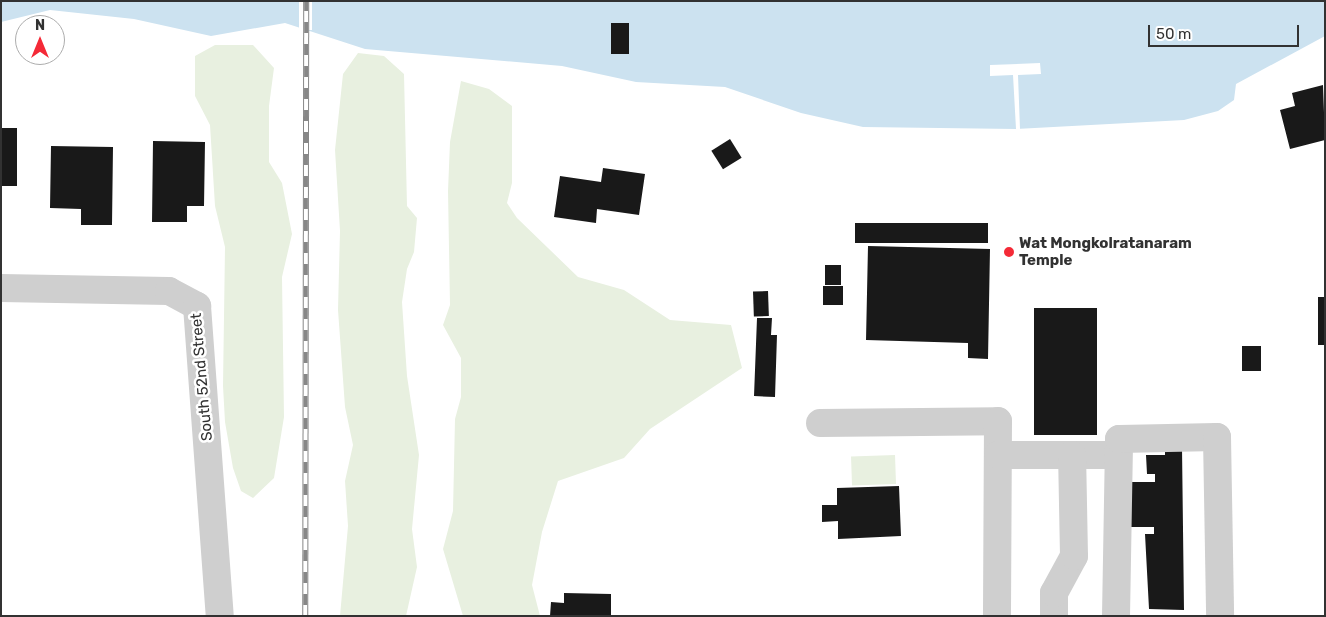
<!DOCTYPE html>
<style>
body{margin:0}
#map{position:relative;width:1326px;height:617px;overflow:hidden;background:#fff;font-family:Rubik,sans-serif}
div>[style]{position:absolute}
.green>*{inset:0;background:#e8f0e0;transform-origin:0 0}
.water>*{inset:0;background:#cce2f0}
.pier>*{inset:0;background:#fff;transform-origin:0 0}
.building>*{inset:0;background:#191919;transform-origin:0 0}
.minor>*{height:28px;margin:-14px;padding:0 14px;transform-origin:14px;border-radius:14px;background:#cfcfcf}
.rail>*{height:5.5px;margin-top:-2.75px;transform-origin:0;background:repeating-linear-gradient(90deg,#fff 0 11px,#878787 0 22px);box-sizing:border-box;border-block:1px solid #878787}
.dots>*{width:14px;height:14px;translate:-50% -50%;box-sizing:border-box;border:2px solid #fff;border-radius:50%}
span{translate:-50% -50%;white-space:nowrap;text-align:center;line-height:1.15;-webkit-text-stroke:5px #fff;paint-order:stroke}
.poi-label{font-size:15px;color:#323232;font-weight:700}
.left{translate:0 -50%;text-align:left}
.street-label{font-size:15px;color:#323232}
.frame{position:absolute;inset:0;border:2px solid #323232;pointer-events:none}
.north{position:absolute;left:15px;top:15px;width:50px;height:50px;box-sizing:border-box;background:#fff;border:1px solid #adadad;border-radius:50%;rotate:0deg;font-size:14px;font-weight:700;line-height:20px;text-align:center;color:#323232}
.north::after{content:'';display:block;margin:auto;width:18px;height:22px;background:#f42a37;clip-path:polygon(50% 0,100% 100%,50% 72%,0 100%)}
.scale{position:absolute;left:1148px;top:25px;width:151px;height:22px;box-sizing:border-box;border:2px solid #323232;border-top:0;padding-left:6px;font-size:15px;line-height:18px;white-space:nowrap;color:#323232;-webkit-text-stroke:4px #fff;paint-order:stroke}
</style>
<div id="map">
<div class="green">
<div style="clip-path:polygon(215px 45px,253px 45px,274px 68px,269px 106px,269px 162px,282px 183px,292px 234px,282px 277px,284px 417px,274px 478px,253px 498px,241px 491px,233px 468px,225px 422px,223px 386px,225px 247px,215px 206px,210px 125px,195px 96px,195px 56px)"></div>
<div style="clip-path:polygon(358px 53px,384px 56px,404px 74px,407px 206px,417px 218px,414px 252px,407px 269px,402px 302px,407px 376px,419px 455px,412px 529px,417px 567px,406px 616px,340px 616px,348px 526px,345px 481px,353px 445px,345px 407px,338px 310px,340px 231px,335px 150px,343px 74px)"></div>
<div style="clip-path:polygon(461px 81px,489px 89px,512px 106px,512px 183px,507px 203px,517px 218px,578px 277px,624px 290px,670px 320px,731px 325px,742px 368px,650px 429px,624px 458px,558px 481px,542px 532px,532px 585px,540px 616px,463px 616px,443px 549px,453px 511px,455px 419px,461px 397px,461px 358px,443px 325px,450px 305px,448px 191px,450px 142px)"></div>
<div style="left:895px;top:455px;width:29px;height:44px;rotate:88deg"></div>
</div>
<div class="water">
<div style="clip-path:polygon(1px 1px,1325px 1px,1325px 36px,1236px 84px,1234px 100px,1218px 111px,1184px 120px,1016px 129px,863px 127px,801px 113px,725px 87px,636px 82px,562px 66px,365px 49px,285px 23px,211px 36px,134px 19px,50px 10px,1px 22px)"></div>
</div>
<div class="pier">
<div style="left:299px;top:1px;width:13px;height:29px"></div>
<div style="clip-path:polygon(1040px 63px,1041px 74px,1018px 75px,1020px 129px,1016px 129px,1013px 75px,990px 76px,990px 65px)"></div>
</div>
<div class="building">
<div style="left:611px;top:23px;width:18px;height:31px"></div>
<div style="clip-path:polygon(1323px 85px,1325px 140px,1290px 149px,1280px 110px,1295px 106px,1292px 93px)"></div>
<div style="left:1px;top:128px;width:16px;height:58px"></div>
<div style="left:730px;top:139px;width:22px;height:22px;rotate:58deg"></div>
<div style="clip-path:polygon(153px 141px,205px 142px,204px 206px,187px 206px,187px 222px,152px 222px)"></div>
<div style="clip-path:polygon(51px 146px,113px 147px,112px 225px,81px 225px,81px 209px,50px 208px)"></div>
<div style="clip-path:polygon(603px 168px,645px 174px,639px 215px,597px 209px,596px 223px,554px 217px,560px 176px,601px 182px)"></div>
<div style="left:855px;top:223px;width:133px;height:20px"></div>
<div style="clip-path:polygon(868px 246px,990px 249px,988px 359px,968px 358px,968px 343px,866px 340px)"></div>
<div style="left:825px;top:265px;width:16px;height:20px"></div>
<div style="left:823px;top:286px;width:20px;height:19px"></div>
<div style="left:768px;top:291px;width:25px;height:15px;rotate:88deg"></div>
<div style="left:1318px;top:297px;width:7px;height:48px"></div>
<div style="left:1034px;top:308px;width:63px;height:127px"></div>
<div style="clip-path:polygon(757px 318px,772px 318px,771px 335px,777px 335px,775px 397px,754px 396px)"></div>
<div style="left:1242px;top:346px;width:19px;height:25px"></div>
<div style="clip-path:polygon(1165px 447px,1182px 447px,1184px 610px,1149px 609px,1145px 534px,1154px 534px,1154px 527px,1128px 527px,1128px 482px,1155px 482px,1155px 474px,1147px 474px,1146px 455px,1165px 455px)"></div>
<div style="clip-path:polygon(899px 486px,901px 536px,838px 539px,838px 521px,822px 522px,822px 505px,837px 505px,837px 488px)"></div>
<div style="clip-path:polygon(564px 593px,611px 594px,611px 616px,550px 616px,551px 602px,564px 603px)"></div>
</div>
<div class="minor">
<div style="left:1px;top:288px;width:168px;rotate:1deg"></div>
<div style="left:169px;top:291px;width:32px;rotate:28deg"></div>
<div style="left:197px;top:306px;width:311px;rotate:85.8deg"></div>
<div style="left:820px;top:423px;width:178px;rotate:-0.6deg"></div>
<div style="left:998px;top:421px;width:195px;rotate:90.3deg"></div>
<div style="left:998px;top:455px;width:120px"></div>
<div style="left:1054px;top:616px;width:23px;rotate:-90deg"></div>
<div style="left:1054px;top:593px;width:42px;rotate:-61.6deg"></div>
<div style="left:1074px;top:556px;width:101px;rotate:-91.1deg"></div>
<div style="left:1116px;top:616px;width:177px;rotate:-89deg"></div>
<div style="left:1119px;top:439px;width:98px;rotate:-1.2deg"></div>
<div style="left:1217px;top:437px;width:179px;rotate:89deg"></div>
</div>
<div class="rail">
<div style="left:305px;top:616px;width:615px;rotate:-89.91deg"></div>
</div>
<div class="dots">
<div style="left:1009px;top:252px;background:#f42a37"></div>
</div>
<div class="poi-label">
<span class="left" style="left:1019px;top:252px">Wat Mongkolratanaram<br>Temple</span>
</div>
<div class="street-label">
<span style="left:202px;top:377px;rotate:-95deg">South 52nd Street</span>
</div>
<div class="frame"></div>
<div class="north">N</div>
<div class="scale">50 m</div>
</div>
